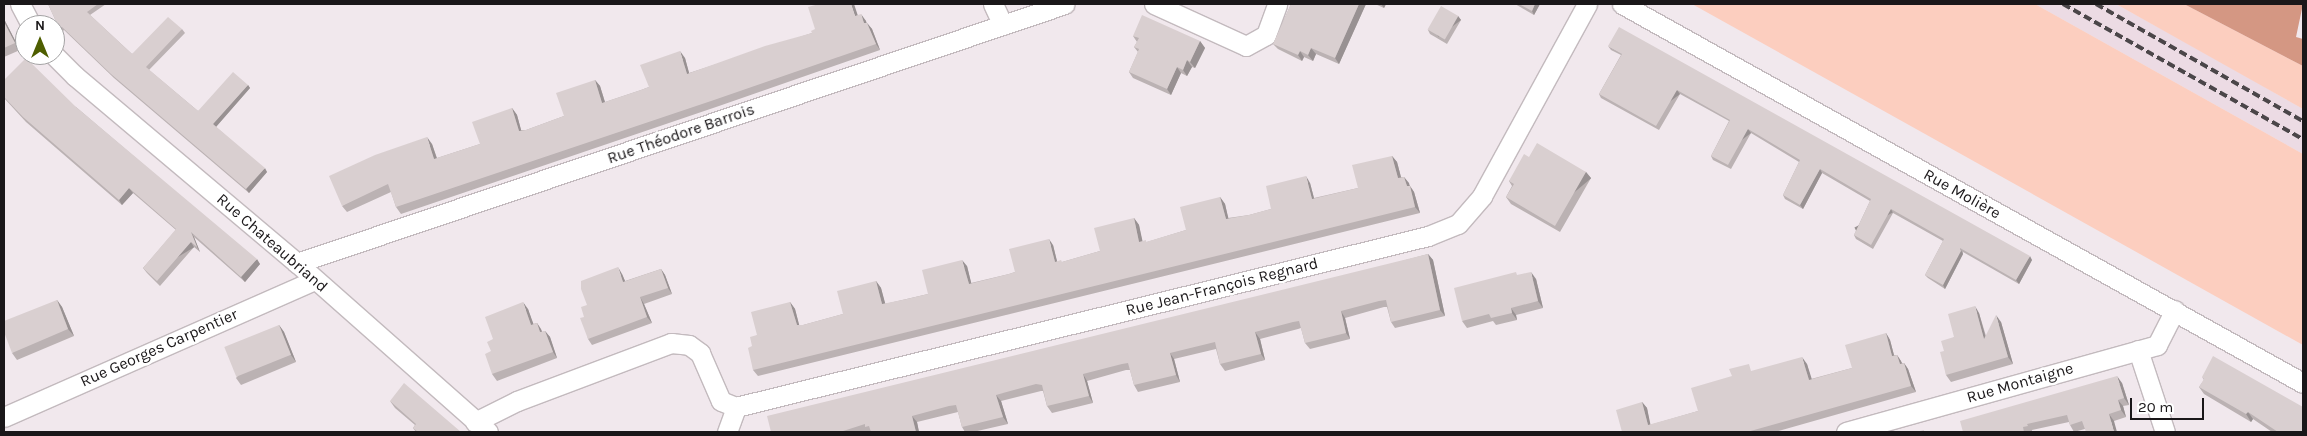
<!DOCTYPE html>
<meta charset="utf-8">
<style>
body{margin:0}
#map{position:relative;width:2307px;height:436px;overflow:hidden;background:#f1e8ed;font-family:Karla,sans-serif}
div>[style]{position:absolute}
.built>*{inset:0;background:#ecdbe4}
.green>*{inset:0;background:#fccebf}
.forest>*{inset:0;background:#d49783}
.roads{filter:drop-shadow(1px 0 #c3babe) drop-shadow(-1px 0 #c3babe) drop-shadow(0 1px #c3babe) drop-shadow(0 -1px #c3babe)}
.street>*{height:19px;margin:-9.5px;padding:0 9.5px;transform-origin:9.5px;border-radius:9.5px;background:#fff}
.rail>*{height:4px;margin-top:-2px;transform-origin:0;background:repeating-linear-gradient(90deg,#4b4649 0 8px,transparent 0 12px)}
.wall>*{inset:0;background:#bbb2b3}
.shaded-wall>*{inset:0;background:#989192;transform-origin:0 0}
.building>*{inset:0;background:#d9cfd0;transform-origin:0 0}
span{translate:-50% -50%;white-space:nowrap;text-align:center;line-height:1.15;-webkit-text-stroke:5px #fff;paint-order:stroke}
.street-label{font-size:16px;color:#1a1719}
.frame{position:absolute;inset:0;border:5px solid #1a1719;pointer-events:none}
.north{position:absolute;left:15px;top:15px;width:50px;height:50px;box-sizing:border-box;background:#fff;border:1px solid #a3a2a3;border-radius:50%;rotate:0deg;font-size:14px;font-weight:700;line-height:20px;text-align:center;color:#1a1719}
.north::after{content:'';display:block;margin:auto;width:18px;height:22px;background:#4e5e00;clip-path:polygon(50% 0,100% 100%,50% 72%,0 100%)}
.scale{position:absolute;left:2130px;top:398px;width:74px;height:22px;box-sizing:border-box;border:2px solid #1a1719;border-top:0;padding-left:6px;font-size:15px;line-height:18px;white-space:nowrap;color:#1a1719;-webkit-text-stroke:4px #fff;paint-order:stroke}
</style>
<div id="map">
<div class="built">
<div style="clip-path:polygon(2035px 4px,2116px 4px,2228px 66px,2303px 109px,2303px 154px)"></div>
</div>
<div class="green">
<div style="clip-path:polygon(1692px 4px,2035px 4px,2303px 154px,2303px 345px)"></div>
<div style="clip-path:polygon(2116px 4px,2184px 4px,2303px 66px,2303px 109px)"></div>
</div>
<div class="forest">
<div style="clip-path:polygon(2184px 4px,2303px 4px,2296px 37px,2303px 39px,2303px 66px)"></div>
</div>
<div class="roads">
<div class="street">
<div style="left:20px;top:4px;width:24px;rotate:62deg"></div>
<div style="left:993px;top:4px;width:23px;rotate:65deg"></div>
<div style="left:1154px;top:4px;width:101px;rotate:24.5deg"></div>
<div style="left:1246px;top:46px;width:23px;rotate:-29deg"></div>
<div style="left:1266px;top:35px;width:33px;rotate:-70deg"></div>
<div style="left:1622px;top:4px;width:779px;rotate:29.1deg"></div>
<div style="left:54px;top:55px;width:30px;rotate:45deg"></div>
<div style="left:75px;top:76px;width:290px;rotate:40.1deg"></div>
<div style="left:297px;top:263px;width:255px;rotate:41.5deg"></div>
<div style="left:297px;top:263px;width:810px;rotate:-18.64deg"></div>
<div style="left:2138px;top:350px;width:86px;rotate:71.8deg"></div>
<div style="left:4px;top:417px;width:339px;rotate:-23.8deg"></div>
<div style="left:475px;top:422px;width:47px;rotate:-26.6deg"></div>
<div style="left:517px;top:401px;width:165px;rotate:-20.6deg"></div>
<div style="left:671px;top:343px;width:18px;rotate:6deg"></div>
<div style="left:689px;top:345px;width:14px;rotate:36deg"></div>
<div style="left:700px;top:353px;width:52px;rotate:66.4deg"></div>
<div style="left:721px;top:401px;width:16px;rotate:22deg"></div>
<div style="left:736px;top:407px;width:713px;rotate:-13.88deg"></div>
<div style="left:1428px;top:236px;width:32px;rotate:-22deg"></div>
<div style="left:1458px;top:224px;width:37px;rotate:-49deg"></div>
<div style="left:1482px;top:196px;width:219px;rotate:-61.3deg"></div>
<div style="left:727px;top:432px;width:27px;rotate:-70deg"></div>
<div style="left:1846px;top:432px;width:323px;rotate:-15.6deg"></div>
<div style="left:2157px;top:345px;width:39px;rotate:-63deg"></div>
</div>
</div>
<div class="rail">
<div style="left:2063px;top:4px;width:275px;rotate:29.4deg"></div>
<div style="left:2096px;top:4px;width:238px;rotate:29.5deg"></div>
</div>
<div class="wall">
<div style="clip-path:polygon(48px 4px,106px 4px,90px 15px,132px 54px,182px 29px,185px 33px,149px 70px,198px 111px,248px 85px,250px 88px,216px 127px,267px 172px,249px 193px,114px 78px,64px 30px,62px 32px,59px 28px)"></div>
<div style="clip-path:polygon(1291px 4px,1366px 4px,1339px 64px,1316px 54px,1313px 61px,1304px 57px,1302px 61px,1278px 49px,1273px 44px)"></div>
<div style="clip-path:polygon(1375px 4px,1386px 4px,1384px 8px)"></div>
<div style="clip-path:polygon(1515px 4px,1540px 4px,1534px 15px)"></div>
<div style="clip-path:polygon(858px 15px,866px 21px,866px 23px,867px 23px,872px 29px,880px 50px,719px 106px,401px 214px,396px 207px,391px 192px,347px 212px,342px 206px,432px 144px,437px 158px,480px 144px,512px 108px,517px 115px,521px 130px,526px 130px,564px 116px,595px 80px,600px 86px,605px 102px,641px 90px,649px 87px,685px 58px,689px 73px,812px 33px)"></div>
<div style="clip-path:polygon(1458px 16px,1461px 20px,1447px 44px,1430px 34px,1428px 30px)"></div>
<div style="clip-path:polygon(4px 19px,20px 50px,4px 57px)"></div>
<div style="clip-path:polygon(1133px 36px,1200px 41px,1205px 48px,1195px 68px,1192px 67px,1187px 76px,1181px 73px,1171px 95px,1133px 78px,1129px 72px,1138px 52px,1134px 47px,1137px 42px)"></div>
<div style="clip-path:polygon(1608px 46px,2032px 260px,2019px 284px,1963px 252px,1963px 254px,1945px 289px,1928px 278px,1925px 275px,1943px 241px,1893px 213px,1873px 249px,1856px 239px,1854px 235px,1870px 201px,1822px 173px,1803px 209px,1785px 199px,1783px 195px,1799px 162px,1751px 133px,1731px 169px,1713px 160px,1711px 156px,1729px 121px,1680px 94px,1659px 130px,1601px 98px,1599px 94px,1621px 55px,1611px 50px)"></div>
<div style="clip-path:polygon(4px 80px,76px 107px,260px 264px,245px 282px,194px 237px,200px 252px,194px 247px,160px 286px,147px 273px,143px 268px,176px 230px,133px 193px,122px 205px,26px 122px,4px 98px)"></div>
<div style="clip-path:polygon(1392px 156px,1397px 162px,1401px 177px,1404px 177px,1414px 192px,1420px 213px,758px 376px,753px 370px,752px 346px,757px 335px,790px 302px,795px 309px,799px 325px,803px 325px,843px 314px,876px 281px,881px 288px,885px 304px,928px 294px,967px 266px,971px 283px,1009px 274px,1015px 272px,1053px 245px,1057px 262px,1062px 262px,1100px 251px,1134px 218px,1139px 225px,1142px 241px,1147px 242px,1186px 230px,1220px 197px,1225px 204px,1228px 218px,1249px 215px,1271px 209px,1310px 183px,1314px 198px,1358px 188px)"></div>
<div style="clip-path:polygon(1529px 157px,1586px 172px,1591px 178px,1560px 232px,1511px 204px,1506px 197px,1512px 186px,1509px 181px)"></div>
<div style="clip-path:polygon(1428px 254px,1433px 260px,1445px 316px,1395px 328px,1391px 322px,1387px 307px,1384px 307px,1345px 318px,1350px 339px,1310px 349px,1305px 343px,1301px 328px,1298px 329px,1260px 339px,1265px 360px,1225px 371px,1220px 364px,1216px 349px,1174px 359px,1180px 382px,1138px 392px,1134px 385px,1130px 370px,1126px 370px,1087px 381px,1093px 403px,1052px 413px,1047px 406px,1043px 391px,1041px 391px,1001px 401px,1008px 424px,973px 432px,965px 432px,962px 427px,958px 412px,917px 422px,919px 432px,869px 432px,868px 431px,865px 432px,771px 432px)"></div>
<div style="clip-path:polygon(661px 269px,665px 275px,672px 294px,644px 304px,652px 323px,592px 345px,588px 339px,584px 317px,622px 274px,625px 281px)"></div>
<div style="clip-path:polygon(1518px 275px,1536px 279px,1543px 308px,1516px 315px,1517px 320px,1496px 325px,1493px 321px,1467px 328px,1462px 321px)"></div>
<div style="clip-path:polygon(57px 300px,62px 307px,74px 336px,17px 360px,12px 353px)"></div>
<div style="clip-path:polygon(528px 309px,533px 324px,537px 323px,542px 332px,545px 331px,550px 337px,557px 358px,497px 381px,492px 374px,493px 339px)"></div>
<div style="clip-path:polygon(1979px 313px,1986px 336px,2001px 322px,2013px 364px,1951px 382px,1946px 375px,1944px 351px,1954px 337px)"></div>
<div style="clip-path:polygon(279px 325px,284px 332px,296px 362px,241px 385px,236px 378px)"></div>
<div style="clip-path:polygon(1886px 333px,1890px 340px,1894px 355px,1897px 355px,1902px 363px,1904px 363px,1908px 369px,1916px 392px,1775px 432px,1622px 432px,1642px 402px,1647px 408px,1650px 425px,1698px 411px,1754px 371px,1807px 364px,1811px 379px,1852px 368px)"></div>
<div style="clip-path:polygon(2202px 377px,2303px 432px,2272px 432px,2253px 419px,2251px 422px,2204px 394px,2199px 387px,2204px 380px)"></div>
<div style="clip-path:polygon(2122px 383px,2129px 405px,2123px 406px,2126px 417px,2114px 421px,2074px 432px,2070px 425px,2069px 422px,2032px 430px,2032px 432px,1963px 432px)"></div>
<div style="clip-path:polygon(390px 401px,461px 432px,416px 432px,413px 428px,415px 425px,395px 408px)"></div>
</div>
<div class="shaded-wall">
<div style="clip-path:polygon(851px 4px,854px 4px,860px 22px,855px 16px)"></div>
<div style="clip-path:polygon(1359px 4px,1366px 4px,1339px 64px,1335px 58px)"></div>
<div style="clip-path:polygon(1381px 4px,1386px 4px,1384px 8px)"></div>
<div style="clip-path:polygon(1535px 4px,1540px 4px,1534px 15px,1532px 11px)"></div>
<div style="clip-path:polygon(861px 14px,866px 21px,869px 30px,864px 23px)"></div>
<div style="left:1458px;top:16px;width:5px;height:28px;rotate:53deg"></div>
<div style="clip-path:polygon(4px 19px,20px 50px,15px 43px,4px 22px)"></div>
<div style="clip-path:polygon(867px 23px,872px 29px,880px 50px,876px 44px)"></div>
<div style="clip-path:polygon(1200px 41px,1205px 48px,1195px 68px,1190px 62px)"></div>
<div style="clip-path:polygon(1311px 48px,1316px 54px,1313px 61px,1308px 55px)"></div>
<div style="clip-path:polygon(680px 51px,685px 58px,691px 80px,687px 74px)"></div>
<div style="clip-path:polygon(1300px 51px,1304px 57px,1302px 61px,1298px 55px)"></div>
<div style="clip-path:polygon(1187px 60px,1192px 67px,1187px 76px,1183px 70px)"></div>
<div style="clip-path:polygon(1177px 67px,1181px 73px,1171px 95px,1167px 89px)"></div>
<div style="clip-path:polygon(595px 80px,600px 86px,607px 109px,602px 103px)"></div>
<div style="clip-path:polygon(248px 85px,250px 88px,215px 128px,213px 124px)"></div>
<div style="left:1677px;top:90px;width:5px;height:42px;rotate:53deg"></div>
<div style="clip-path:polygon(512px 108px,517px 115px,523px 137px,519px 131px)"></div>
<div style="left:1748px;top:129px;width:5px;height:41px;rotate:53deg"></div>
<div style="clip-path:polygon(427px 137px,432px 144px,439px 165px,434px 159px)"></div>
<div style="clip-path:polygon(1392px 156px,1397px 162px,1403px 185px,1398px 178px)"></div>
<div style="clip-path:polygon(265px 168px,267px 172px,249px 193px,246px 189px)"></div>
<div style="clip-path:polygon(1820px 169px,1822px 173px,1803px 209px,1800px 205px)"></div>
<div style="left:1586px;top:172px;width:8px;height:62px;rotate:50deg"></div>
<div style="clip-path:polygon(1306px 176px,1310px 183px,1316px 206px,1312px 199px)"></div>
<div style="clip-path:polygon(1404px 177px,1409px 183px,1411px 192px,1407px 186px)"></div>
<div style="clip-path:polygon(1410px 186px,1414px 192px,1420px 213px,1415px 207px)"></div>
<div style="clip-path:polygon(129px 188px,133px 193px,122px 205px,119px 200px)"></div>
<div style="clip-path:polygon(1220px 197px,1225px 204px,1230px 225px,1226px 219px)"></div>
<div style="left:1891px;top:209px;width:4px;height:41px;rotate:63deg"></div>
<div style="clip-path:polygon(1134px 218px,1139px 225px,1144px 248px,1139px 242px)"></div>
<div style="clip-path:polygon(191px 232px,194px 237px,200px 252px,197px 247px)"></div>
<div style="clip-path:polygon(1049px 239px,1053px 245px,1059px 269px,1055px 262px)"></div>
<div style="left:191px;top:242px;width:6px;height:52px;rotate:59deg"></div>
<div style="clip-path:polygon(1960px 248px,1963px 254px,1945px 289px,1943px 285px)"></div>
<div style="clip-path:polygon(1428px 254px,1433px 260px,1445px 316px,1440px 310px)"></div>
<div style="clip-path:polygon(2030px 256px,2032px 260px,2019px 284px,2016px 280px)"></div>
<div style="clip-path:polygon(257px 259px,260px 264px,245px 282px,241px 277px)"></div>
<div style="clip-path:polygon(962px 260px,967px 266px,973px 290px,969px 284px)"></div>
<div style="clip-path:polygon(618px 267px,622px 274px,628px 288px,623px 282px)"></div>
<div style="clip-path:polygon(661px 269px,665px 275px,672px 294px,668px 288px)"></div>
<div style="clip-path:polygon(1531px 272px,1536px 279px,1543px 308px,1538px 301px)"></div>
<div style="clip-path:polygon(876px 281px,881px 288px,887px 310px,882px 304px)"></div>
<div style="clip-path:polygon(640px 297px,644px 304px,652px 323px,647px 317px)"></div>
<div style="clip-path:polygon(57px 300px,62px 307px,74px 336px,68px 329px)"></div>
<div style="clip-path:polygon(523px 302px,528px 309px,536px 331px,531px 325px)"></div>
<div style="clip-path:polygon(790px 302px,795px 309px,801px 332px,797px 325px)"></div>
<div style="clip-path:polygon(1975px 306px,1979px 313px,1988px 346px,1984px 339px)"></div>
<div style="clip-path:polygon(1511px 308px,1516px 315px,1517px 320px,1512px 313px)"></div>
<div style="clip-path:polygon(1341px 311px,1345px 318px,1350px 339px,1346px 333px)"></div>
<div style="clip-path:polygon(1996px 315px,2001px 322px,2013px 364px,2008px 357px)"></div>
<div style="clip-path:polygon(537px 323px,541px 329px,545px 339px,540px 332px)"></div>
<div style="clip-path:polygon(279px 325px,284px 332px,296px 362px,291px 355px)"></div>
<div style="clip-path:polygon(545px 331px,550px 337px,557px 358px,553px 352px)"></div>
<div style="clip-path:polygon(1255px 332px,1260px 339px,1265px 360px,1261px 354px)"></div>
<div style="clip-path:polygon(1886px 333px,1890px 340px,1896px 363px,1892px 356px)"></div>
<div style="clip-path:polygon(1170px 353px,1174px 359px,1180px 382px,1176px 375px)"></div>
<div style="clip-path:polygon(1897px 355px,1901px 361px,1905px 371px,1900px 364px)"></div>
<div style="clip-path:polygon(1802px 357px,1807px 364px,1814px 386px,1809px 380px)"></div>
<div style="clip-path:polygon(1904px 363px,1908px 369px,1916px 392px,1911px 386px)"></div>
<div style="clip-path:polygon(1083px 374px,1087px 381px,1093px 403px,1089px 396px)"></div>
<div style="clip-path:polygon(2117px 376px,2122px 383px,2129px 405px,2124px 398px)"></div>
<div style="clip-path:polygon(996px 395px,1001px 401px,1008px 424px,1003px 417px)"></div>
<div style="clip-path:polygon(2118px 400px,2123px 406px,2126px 417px,2121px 410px)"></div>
<div style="clip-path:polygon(1642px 402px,1647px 408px,1652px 432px,1648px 425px)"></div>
<div style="clip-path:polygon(2248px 412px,2253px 419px,2251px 422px,2246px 414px)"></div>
<div style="clip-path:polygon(2109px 414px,2114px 421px,2117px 432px,2114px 432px)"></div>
<div style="clip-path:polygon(912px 416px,917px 422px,919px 432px,916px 432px)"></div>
</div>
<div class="building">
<div style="clip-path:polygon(48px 4px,98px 4px,87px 12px,132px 54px,168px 17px,182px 29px,146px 67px,198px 111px,233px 72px,248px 85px,213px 124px,265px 168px,246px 189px,111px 74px,62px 27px,59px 28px)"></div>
<div style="clip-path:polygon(819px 4px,851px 4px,855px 16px,861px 14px,864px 23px,867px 23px,876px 44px,714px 100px,396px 207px,388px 184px,342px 206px,329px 176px,375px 155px,427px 137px,434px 159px,480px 144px,472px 122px,512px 108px,519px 131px,526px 130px,564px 116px,556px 93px,595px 80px,602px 103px,641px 90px,649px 87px,640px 65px,680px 51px,687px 74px,765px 46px,812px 33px,811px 31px,815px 29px,808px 7px)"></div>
<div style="clip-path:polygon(1291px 4px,1359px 4px,1335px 58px,1311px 48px,1308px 55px,1300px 51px,1298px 55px,1273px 44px)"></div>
<div style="clip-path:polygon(1519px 4px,1535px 4px,1532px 11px)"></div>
<div style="left:1441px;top:6px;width:20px;height:27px;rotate:30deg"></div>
<div style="clip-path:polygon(1142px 15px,1200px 41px,1190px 62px,1187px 60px,1183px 70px,1177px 67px,1167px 89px,1129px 72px,1139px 49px,1134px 47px,1139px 38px,1133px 36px)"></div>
<div style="clip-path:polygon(4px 22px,15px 43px,4px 48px)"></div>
<div style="clip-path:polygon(1619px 27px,2030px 256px,2016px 280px,1960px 248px,1961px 251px,1943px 285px,1925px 275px,1944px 239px,1891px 209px,1871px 245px,1854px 235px,1871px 199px,1820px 169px,1800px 205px,1783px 195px,1800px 160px,1748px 129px,1728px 165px,1711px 156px,1730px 120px,1677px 90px,1656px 126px,1599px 94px,1622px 54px,1608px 46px)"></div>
<div style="clip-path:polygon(26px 58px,76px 107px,257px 259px,241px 277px,191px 232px,197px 247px,191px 242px,157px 281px,143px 268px,176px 229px,129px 188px,119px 200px,23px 117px,4px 97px,4px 80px)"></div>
<div style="clip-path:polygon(1537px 143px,1586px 172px,1555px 226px,1506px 197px,1514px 184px,1509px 181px,1524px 154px,1529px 157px)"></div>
<div style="clip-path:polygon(1392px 156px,1398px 178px,1404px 177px,1407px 186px,1410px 186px,1415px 207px,753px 370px,748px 348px,752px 346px,750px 337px,757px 335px,751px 312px,790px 302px,797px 325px,803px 325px,843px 314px,837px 291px,876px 281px,882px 304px,907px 299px,928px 294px,922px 270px,962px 260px,969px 284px,1009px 274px,1015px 272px,1009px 249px,1049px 239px,1055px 262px,1061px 260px,1062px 262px,1100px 251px,1094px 228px,1134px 218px,1139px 242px,1146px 240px,1146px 242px,1186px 230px,1180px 207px,1220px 197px,1226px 219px,1249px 215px,1271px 209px,1266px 186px,1306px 176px,1312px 199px,1358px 188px,1352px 165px)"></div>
<div style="clip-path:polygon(1428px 254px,1440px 310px,1391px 322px,1386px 300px,1379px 301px,1341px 311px,1346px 333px,1305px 343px,1299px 321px,1293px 322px,1255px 332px,1261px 354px,1220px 364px,1215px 342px,1170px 353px,1176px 375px,1134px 385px,1128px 363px,1122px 364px,1083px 374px,1089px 396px,1047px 406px,1042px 385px,1036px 384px,996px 395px,1003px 417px,962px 427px,956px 405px,949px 406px,912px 416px,916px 432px,871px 432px,869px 426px,865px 427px,865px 424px,840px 432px,771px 432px,767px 416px)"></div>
<div style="clip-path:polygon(618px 267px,623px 282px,661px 269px,668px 288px,640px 297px,647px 317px,588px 339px,580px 318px,584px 317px,581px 307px,587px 305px,581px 289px,581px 281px)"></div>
<div style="clip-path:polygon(1516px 272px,1517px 275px,1531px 272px,1538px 301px,1511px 308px,1512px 313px,1491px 318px,1489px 314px,1462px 321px,1454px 288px)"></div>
<div style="clip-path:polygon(57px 300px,68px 329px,12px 353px,4px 332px,4px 321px)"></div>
<div style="clip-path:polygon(523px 302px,531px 325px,537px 323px,540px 332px,545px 331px,553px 352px,492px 374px,485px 354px,491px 351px,487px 342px,493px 339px,485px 317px)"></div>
<div style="clip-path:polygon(1975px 306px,1984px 339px,1996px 315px,2008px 357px,1946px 375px,1940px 352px,1944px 351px,1941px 341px,1954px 337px,1948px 314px)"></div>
<div style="left:279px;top:325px;width:32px;height:59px;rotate:68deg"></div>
<div style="clip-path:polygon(1886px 333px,1892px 356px,1897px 355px,1900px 364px,1904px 363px,1911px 386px,1747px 432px,1622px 432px,1616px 410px,1642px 402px,1648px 425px,1698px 411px,1691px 388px,1732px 376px,1729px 369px,1749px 364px,1751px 371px,1802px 357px,1809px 380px,1852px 368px,1845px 345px)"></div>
<div style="clip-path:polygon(2213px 356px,2303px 407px,2303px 432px,2278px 432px,2248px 412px,2246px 414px,2199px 387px,2204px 379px,2202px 377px)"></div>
<div style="clip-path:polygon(2117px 376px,2124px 398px,2118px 400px,2121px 410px,2109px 414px,2114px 432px,2086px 432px,2082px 421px,2070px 425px,2067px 415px,2027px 424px,2028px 426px,2023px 427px,2024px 432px,1963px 432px,1960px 421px)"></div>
<div style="clip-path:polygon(404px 383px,461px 432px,418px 432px,413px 428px,416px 424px,390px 401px)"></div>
<div style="clip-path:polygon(1924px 430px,1924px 432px,1916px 432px)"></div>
</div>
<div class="street-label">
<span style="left:681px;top:134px;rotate:-19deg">Rue Théodore Barrois</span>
<span style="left:1962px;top:194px;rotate:29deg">Rue Molière</span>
<span style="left:272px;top:243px;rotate:41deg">Rue Chateaubriand</span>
<span style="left:1222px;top:287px;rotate:-14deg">Rue Jean-François Regnard</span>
<span style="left:159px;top:348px;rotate:-24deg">Rue Georges Carpentier</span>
<span style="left:2020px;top:383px;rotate:-16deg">Rue Montaigne</span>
</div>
<div class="frame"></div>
<div class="north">N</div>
<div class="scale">20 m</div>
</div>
